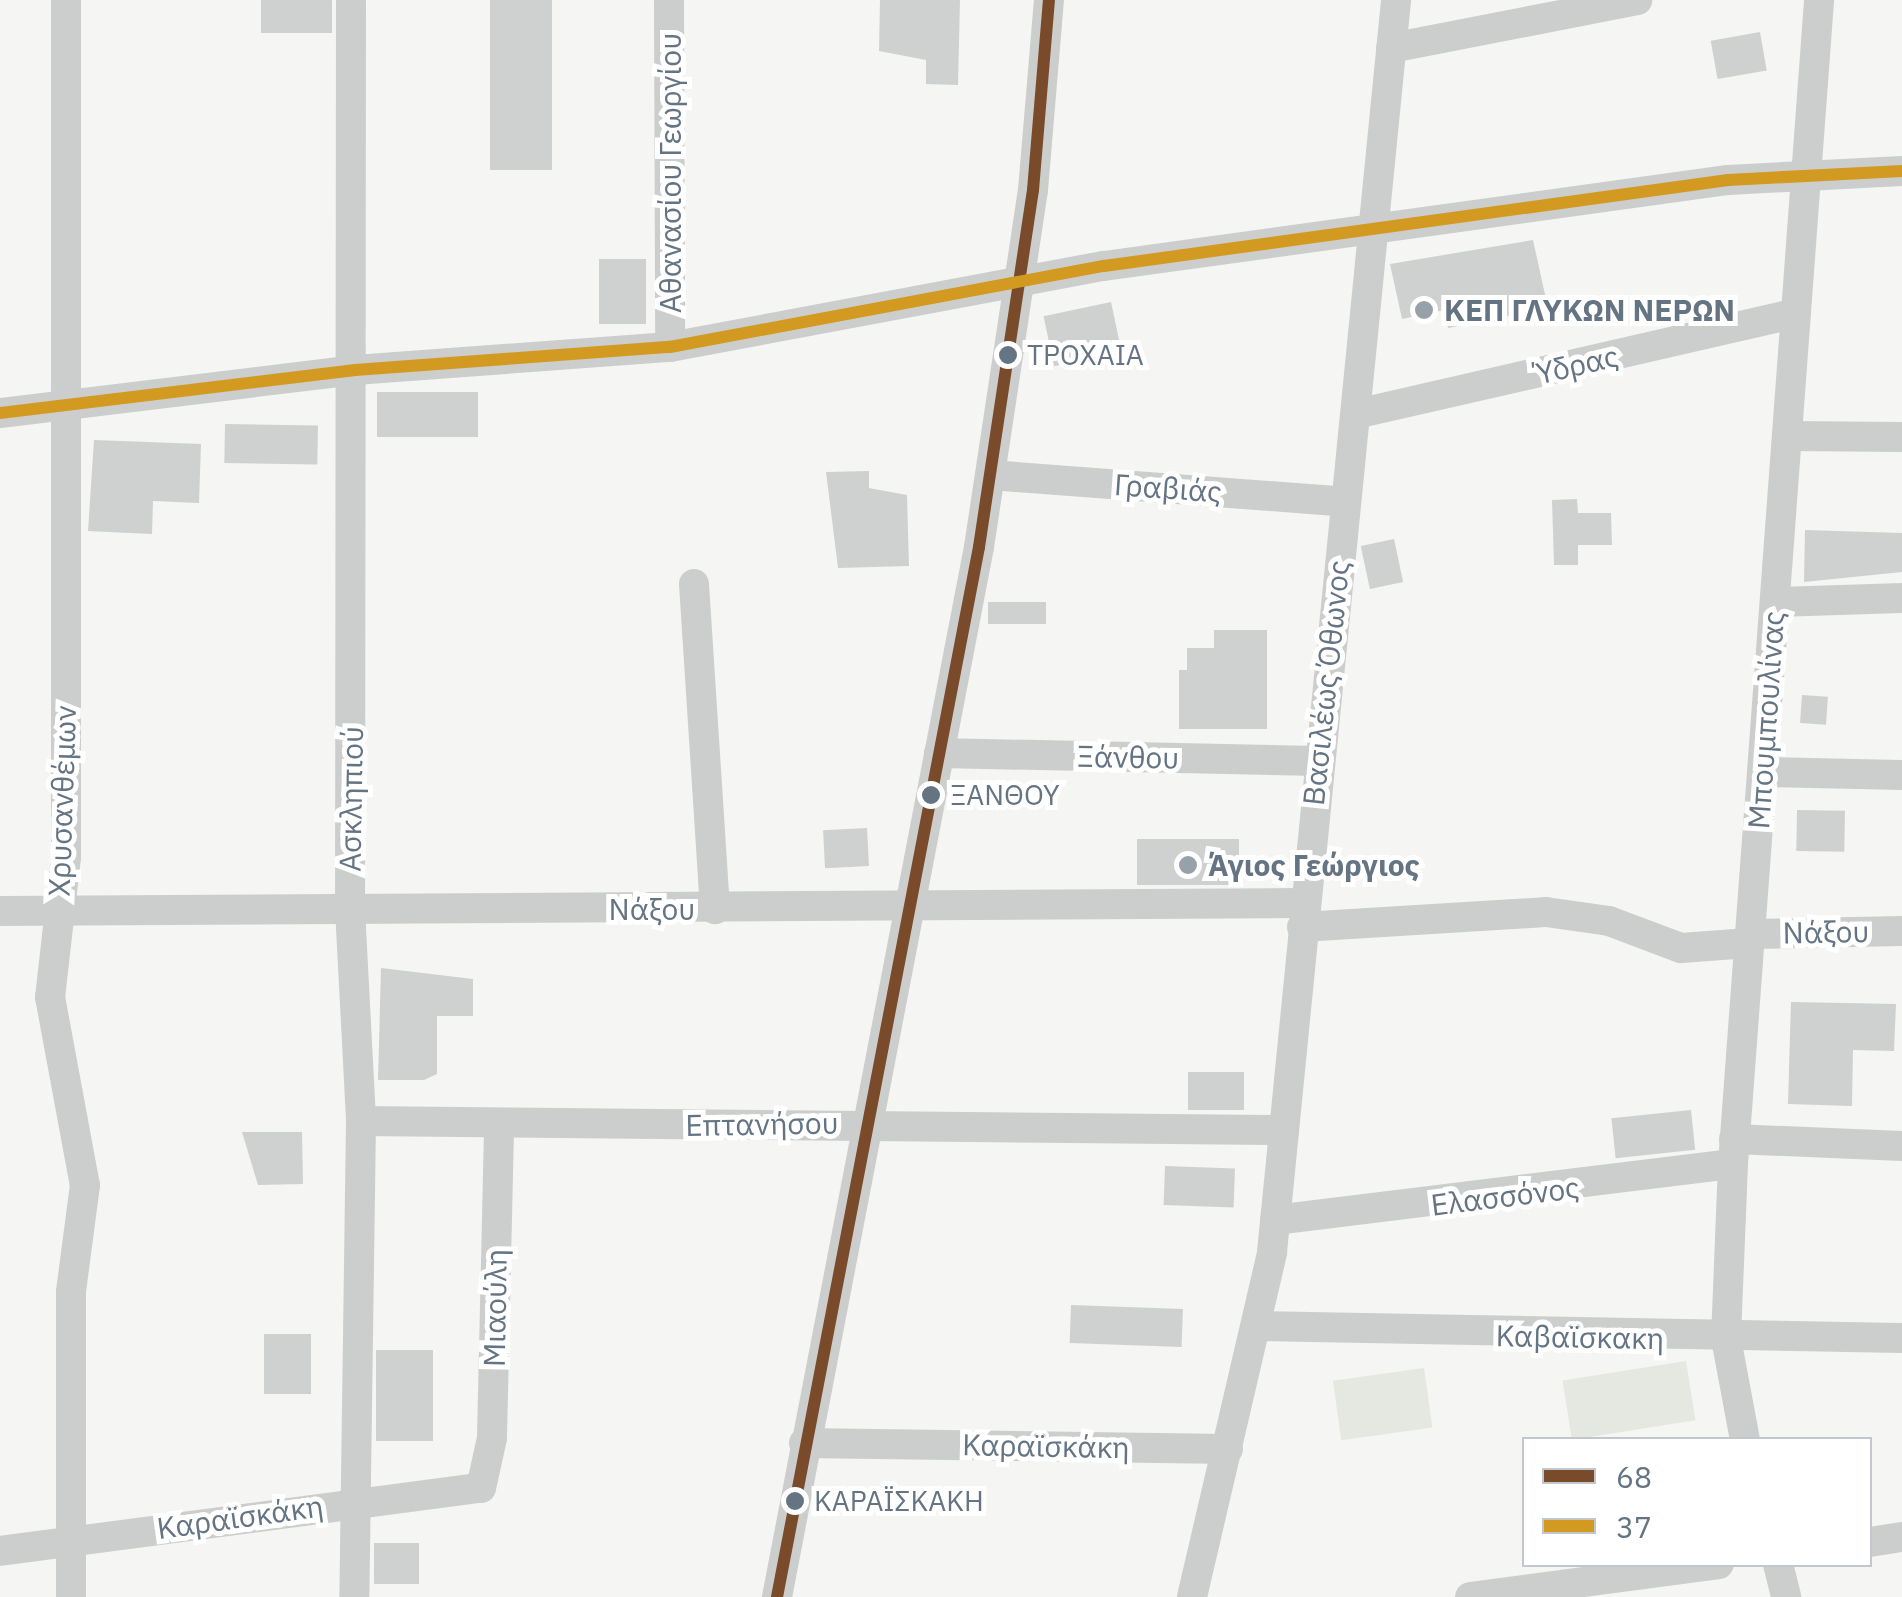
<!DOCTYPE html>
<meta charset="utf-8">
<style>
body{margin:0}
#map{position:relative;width:1902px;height:1597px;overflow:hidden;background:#f5f5f3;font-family:"IBM Plex Sans",sans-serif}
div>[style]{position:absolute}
.green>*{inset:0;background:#e4e8e1;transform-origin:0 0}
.building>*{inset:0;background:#cfd0d0;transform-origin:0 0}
.minor>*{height:30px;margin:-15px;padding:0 15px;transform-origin:15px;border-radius:15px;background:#cccece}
.bus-1>*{height:12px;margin:-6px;padding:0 6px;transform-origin:6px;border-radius:6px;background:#7a4b2a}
.bus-2>*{height:12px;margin:-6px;padding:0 6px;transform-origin:6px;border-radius:6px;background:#d29a21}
.dots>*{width:28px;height:28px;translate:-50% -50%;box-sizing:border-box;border:5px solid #fff;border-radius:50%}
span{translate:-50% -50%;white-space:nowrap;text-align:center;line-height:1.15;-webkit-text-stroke:10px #fff;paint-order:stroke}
.bus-label{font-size:28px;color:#657483}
.left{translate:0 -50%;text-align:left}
.street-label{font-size:30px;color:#657483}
.poi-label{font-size:30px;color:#657483;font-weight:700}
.legend{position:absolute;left:1522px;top:1437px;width:350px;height:130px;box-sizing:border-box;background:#fff;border:2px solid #c1c7cd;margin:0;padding:12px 18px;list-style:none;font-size:30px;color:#657483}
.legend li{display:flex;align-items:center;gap:20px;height:50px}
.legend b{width:50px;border:2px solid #c1c7cd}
</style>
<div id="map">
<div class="green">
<div style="left:1686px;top:1361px;width:60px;height:125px;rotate:81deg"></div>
<div style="left:1424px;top:1368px;width:60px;height:92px;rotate:82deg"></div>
</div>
<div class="building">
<div style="left:261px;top:0;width:71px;height:33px"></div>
<div style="left:490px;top:0;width:62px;height:170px"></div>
<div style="clip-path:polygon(880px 0,960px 0,958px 85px,926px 84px,926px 60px,879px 51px)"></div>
<div style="left:1760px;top:32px;width:39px;height:50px;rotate:80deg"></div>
<div style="clip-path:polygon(1533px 240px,1548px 308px,1448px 328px,1444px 310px,1402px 319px,1390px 264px)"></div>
<div style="left:599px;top:259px;width:47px;height:65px"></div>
<div style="left:1111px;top:302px;width:51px;height:69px;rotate:78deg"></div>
<div style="left:377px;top:392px;width:101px;height:45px"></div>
<div style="left:225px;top:424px;width:93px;height:39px;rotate:1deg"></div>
<div style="clip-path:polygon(94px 440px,201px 444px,199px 503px,153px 501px,152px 534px,88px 531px)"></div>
<div style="clip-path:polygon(869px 471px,869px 488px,907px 495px,909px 566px,838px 568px,826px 472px)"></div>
<div style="clip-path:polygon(1577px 499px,1578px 513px,1611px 513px,1612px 545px,1578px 545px,1578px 565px,1554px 565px,1552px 500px)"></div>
<div style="clip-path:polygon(1805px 530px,1902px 533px,1902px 572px,1804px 582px)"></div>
<div style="left:1394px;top:539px;width:44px;height:34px;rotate:78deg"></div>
<div style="left:1046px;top:602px;width:22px;height:58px;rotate:90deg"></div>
<div style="clip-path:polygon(1214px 630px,1267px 630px,1267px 729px,1179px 729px,1179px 670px,1187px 670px,1187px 648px,1214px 648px)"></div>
<div style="left:1802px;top:695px;width:26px;height:28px;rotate:4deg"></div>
<div style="left:1797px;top:810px;width:48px;height:41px;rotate:1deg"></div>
<div style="left:867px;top:828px;width:38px;height:44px;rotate:87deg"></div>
<div style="left:1137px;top:839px;width:102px;height:46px"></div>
<div style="clip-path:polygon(381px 968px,473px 979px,473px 1016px,437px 1016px,437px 1074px,424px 1080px,378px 1080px)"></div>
<div style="clip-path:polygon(1791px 1002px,1896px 1004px,1894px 1051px,1853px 1050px,1852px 1106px,1788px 1104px)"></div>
<div style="left:1188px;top:1072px;width:56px;height:38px"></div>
<div style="left:1691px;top:1110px;width:40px;height:80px;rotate:84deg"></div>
<div style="clip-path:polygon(242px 1132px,302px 1132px,303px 1184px,258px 1185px)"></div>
<div style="left:1165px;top:1166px;width:70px;height:39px;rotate:2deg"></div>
<div style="left:1071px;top:1305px;width:112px;height:38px;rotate:2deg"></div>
<div style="left:264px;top:1334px;width:47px;height:60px"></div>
<div style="left:376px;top:1350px;width:57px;height:91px"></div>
<div style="left:374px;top:1543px;width:45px;height:41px"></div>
</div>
<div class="minor">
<div style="left:66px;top:0;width:857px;rotate:90deg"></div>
<div style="left:66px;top:857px;width:141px;rotate:96.5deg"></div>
<div style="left:50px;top:997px;width:191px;rotate:79.5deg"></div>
<div style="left:85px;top:1185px;width:108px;rotate:97.5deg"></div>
<div style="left:71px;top:1292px;width:305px;rotate:90deg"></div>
<div style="left:351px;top:0;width:909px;rotate:90.06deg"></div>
<div style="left:350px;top:909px;width:212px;rotate:87deg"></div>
<div style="left:361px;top:1121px;width:476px;rotate:90.8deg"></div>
<div style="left:669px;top:0;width:347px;rotate:89.8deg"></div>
<div style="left:1391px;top:48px;width:251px;rotate:-11deg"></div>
<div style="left:0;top:413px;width:358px;rotate:-6.9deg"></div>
<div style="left:355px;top:370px;width:316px;rotate:-4.2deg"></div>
<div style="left:670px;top:347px;width:441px;rotate:-10.6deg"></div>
<div style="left:1104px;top:266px;width:630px;rotate:-7.85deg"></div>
<div style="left:1728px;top:180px;width:174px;rotate:-3deg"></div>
<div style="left:1356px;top:414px;width:451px;rotate:-12.9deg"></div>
<div style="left:1787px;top:436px;width:115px;rotate:0.5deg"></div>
<div style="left:990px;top:475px;width:357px;rotate:4.3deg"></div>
<div style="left:694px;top:584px;width:326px;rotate:86.3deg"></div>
<div style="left:1775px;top:602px;width:127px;rotate:-1.8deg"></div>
<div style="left:939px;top:753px;width:378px;rotate:1.2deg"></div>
<div style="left:1762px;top:772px;width:140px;rotate:1.2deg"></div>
<div style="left:0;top:911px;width:1304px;rotate:-0.35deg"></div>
<div style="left:1302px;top:927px;width:244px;rotate:-3.5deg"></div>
<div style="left:1546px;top:912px;width:64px;rotate:8.1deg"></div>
<div style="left:1609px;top:921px;width:77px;rotate:20.6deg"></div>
<div style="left:1681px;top:948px;width:68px;rotate:-4.2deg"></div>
<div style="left:1750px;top:934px;width:152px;rotate:-1.1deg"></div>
<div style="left:361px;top:1121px;width:923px;rotate:0.56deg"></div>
<div style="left:1734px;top:1139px;width:168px;rotate:2.4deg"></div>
<div style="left:1275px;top:1220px;width:461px;rotate:-7deg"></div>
<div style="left:1258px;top:1326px;width:644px;rotate:1.07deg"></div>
<div style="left:1745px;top:1440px;width:104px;rotate:-100.6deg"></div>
<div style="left:1726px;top:1338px;width:174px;rotate:-87.7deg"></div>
<div style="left:1733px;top:1164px;width:1167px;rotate:-85.77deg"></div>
<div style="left:804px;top:1443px;width:424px;rotate:0.8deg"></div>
<div style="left:1870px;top:1542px;width:32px;rotate:-9deg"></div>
<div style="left:0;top:1551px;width:485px;rotate:-7.5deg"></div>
<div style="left:481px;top:1488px;width:51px;rotate:-77.6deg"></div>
<div style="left:492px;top:1438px;width:311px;rotate:-88.7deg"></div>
<div style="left:1778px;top:1564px;width:34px;rotate:76deg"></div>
<div style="left:777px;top:1597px;width:1069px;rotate:-79.11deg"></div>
<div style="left:979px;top:547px;width:361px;rotate:-81.4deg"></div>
<div style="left:1033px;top:190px;width:191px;rotate:-85.2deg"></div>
<div style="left:1192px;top:1597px;width:354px;rotate:-76.9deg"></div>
<div style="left:1272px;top:1252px;width:1258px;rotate:-84.34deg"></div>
<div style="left:1470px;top:1597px;width:251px;rotate:-7.5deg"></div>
</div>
<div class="bus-1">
<div style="left:777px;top:1597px;width:1069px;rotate:-79.11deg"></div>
<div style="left:979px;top:547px;width:361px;rotate:-81.4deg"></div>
<div style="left:1033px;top:190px;width:191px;rotate:-85.2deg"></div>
</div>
<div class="bus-2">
<div style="left:0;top:413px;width:358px;rotate:-6.9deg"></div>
<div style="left:355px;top:370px;width:316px;rotate:-4.2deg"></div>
<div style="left:670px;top:347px;width:441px;rotate:-10.6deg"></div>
<div style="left:1104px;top:266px;width:630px;rotate:-7.85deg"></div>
<div style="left:1728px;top:180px;width:174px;rotate:-3deg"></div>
</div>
<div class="dots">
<div style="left:1424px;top:310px;background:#97a1aa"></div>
<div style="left:1008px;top:355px;background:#657483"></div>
<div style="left:931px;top:795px;background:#657483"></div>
<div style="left:1188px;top:865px;background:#97a1aa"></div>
<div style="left:795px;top:1501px;background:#657483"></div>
</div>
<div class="bus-label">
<span class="left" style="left:1027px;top:355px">ΤΡΟΧΑΙΑ</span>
<span class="left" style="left:950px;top:795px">ΞΑΝΘΟΥ</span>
<span class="left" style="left:814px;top:1501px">ΚΑΡΑΪΣΚΑΚΗ</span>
</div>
<div class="street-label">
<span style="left:670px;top:173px;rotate:-90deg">Αθανασίου Γεωργίου</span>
<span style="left:1576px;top:365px;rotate:-13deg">Ύδρας</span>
<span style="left:1168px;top:488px;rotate:4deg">Γραβιάς</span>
<span style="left:1326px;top:683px;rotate:-84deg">Βασιλέως Όθωνος</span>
<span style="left:1766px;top:720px;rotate:-86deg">Μπουμπουλίνας</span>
<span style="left:1128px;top:757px;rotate:1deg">Ξάνθου</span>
<span style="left:351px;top:799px;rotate:-89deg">Ασκληπιού</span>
<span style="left:62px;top:801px;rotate:-88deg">Χρυσανθέμων</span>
<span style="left:652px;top:909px">Νάξου</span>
<span style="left:1826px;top:932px;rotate:-1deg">Νάξου</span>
<span style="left:762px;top:1124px;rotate:-1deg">Επτανήσου</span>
<span style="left:1505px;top:1196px;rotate:-7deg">Ελασσόνος</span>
<span style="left:495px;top:1308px;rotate:-89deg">Μιαούλη</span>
<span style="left:1580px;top:1337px;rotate:1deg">Καβαϊσκακη</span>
<span style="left:1046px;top:1446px;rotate:1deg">Καραϊσκάκη</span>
<span style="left:240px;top:1517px;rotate:-8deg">Καραϊσκάκη</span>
</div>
<div class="poi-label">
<span class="left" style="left:1444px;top:310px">ΚΕΠ ΓΛΥΚΩΝ ΝΕΡΩΝ</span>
<span class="left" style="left:1208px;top:865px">Άγιος Γεώργιος</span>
</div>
<ul class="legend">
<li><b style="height:12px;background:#7a4b2a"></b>68</li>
<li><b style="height:12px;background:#d29a21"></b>37</li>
</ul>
</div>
